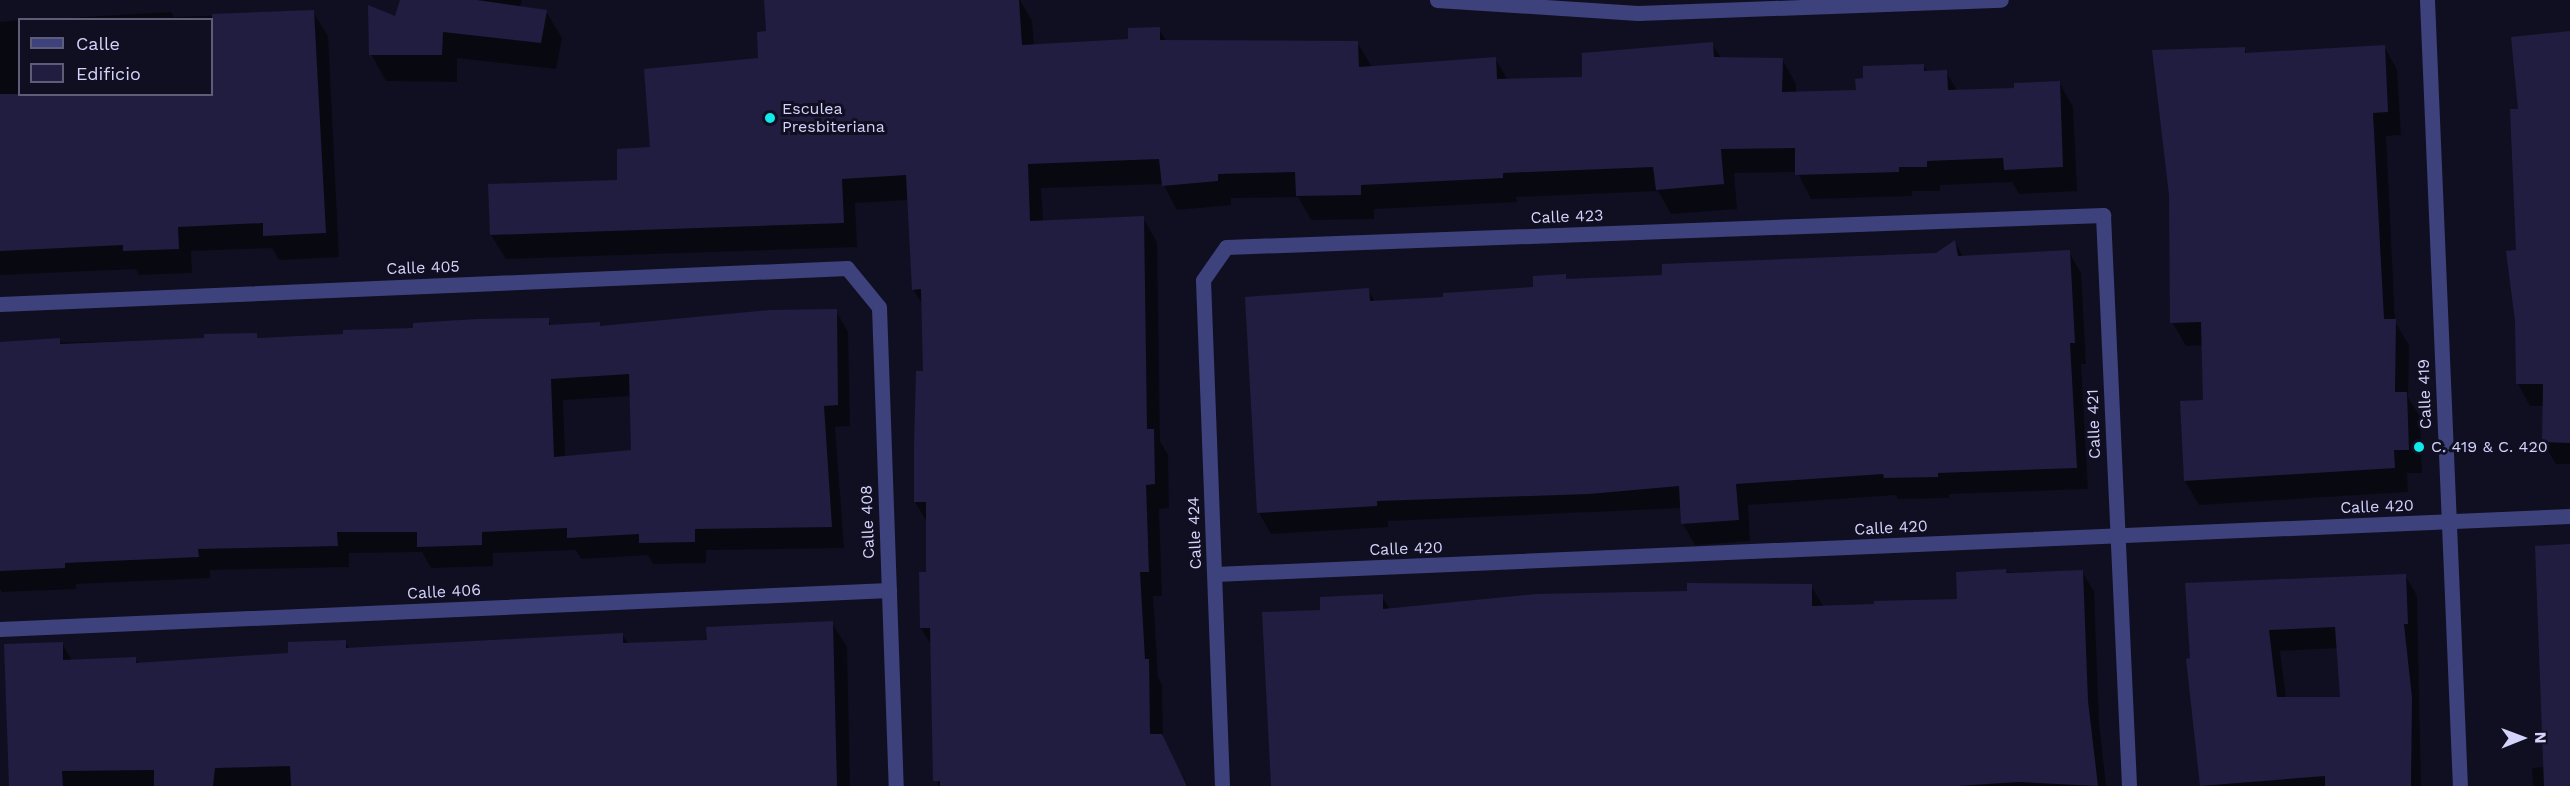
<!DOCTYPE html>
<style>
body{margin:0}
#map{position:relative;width:2570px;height:786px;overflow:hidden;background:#100f21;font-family:"Work Sans",sans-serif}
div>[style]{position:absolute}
.shadow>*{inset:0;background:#0007}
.building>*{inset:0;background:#201d41}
.minor>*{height:15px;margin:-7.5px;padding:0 7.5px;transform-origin:7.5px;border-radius:7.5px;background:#3d427d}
.dots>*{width:16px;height:16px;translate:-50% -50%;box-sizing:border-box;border:3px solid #100f21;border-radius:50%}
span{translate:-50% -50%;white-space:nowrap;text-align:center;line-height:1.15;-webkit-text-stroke:6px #100f21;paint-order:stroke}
.poi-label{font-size:16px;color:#d3d3fc}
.left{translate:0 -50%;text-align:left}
.street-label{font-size:16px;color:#d3d3fc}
.legend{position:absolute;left:18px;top:18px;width:195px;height:78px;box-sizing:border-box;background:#100f21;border:2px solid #5e5d79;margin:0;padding:8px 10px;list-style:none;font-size:18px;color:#d3d3fc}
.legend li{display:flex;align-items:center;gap:12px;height:30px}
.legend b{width:30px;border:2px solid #5e5d79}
.north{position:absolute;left:2492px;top:708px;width:60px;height:60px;-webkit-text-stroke:4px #100f21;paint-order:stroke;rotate:89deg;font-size:16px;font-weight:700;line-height:24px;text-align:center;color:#d3d3fc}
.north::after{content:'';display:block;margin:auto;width:21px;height:27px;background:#d3d3fc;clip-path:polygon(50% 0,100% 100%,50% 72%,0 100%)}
</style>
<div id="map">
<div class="shadow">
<div style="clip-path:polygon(402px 0,522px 0,520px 7px,546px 11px,562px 38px,556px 69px,457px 58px,457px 82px,386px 81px,371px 54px,396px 18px)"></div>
<div style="clip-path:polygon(766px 0,1020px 0,1032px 21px,1034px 46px,1129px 41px,1159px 29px,1167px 42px,1357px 42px,1372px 67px,1495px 58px,1508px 80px,1584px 79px,1712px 44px,1721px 58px,1782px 59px,1796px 84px,1796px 93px,1857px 92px,1923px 65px,1928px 73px,1946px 72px,1958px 92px,2015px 90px,2059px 82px,2073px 107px,2077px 191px,2019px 194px,2012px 182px,1940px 185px,1940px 191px,1912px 191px,1912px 196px,1811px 199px,1797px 172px,1734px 173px,1737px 209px,1671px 214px,1658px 191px,1516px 197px,1517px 202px,1374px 209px,1374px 219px,1311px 220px,1298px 197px,1231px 198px,1231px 205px,1177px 210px,1163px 184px,1041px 188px,1043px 222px,1143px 218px,1157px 242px,1160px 441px,1168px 455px,1169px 508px,1159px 509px,1162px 596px,1153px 596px,1158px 677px,1162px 685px,1163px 740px,1188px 786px,938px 786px,932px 647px,921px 628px,928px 574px,927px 522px,915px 502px,924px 373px,923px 306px,913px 289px,909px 200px,855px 203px,857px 247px,506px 259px,491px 235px,619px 182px,651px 149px,760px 60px,768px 33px)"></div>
<div style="clip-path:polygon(171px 12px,174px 17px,313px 12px,328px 36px,339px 257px,279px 260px,272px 248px,191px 251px,192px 273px,139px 275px,136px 269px,0 275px,0 22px,20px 20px,20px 94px,212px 94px,212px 20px,31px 20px)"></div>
<div style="clip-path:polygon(2570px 33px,2570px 464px,2556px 464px,2543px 442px,2544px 406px,2530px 406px,2518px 384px,2516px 320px,2517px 252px)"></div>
<div style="clip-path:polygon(2384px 46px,2397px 70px,2401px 135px,2386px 136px,2395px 322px,2409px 345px,2408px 397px,2420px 417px,2422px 473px,2407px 473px,2408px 492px,2199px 505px,2185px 481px,2181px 403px,2204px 402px,2203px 345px,2186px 346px,2172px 322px,2244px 48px,2247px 54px)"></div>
<div style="clip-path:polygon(1955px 242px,1963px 257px,2069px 252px,2081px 273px,2086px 364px,2081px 364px,2088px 489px,1949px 494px,1949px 498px,1898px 499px,1896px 495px,1748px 505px,1750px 541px,1695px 545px,1683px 524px,1682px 508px,1388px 521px,1388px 527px,1271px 534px,1259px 513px,1368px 290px,1375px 302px,1445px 299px,1534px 289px,1565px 276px,1567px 280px,1664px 277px,1936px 254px)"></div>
<div style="clip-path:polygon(evenodd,836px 311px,848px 332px,850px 426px,835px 427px,844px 548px,706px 550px,706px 563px,653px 564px,648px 555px,581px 559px,576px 550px,493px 553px,493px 566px,431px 568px,422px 552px,349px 553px,349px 567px,210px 570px,210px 578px,76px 584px,76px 589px,2px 592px,0 589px,0 344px,345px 336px,548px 320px,552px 327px,599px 324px,601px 327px,836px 311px,631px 396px,632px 451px,565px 457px,563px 400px,631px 396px)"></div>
<div style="clip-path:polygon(2570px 546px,2570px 786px,2533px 786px,2532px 768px,2544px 767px)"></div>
<div style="clip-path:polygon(2082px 571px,2094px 592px,2099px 722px,2106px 786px,1272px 786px,1322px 611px,1382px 596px,1390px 610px,1811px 586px,1824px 607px,1959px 600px,1957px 573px)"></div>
<div style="clip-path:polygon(evenodd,2405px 575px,2417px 596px,2421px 786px,2201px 786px,2188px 660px,2405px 575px,2338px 648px,2341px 699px,2286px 698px,2280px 651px,2338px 648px)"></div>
<div style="clip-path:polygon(832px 623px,847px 647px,850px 786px,10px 786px,62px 643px,72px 661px,135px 659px,139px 665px,290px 655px,345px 641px,350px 650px,622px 634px,629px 645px,709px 642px)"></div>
</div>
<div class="building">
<div style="clip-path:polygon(400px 0,477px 0,547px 10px,541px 43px,443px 32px,442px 55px,369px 55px,368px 5px,395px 16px)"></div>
<div style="clip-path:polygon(764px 0,1019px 0,1022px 45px,1128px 39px,1128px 28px,1160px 27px,1160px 40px,1358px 41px,1359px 67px,1496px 57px,1497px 79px,1582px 77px,1582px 53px,1713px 42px,1714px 57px,1783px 58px,1782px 92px,1856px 90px,1855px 79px,1863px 78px,1863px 66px,1924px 64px,1924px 71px,1947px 70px,1948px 90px,2014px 88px,2014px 83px,2060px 81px,2063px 167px,2004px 170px,2003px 158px,1927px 161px,1927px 167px,1899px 167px,1899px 172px,1795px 175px,1795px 148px,1721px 149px,1724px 184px,1656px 190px,1653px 167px,1503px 173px,1503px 178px,1361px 185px,1361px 195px,1296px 196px,1295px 172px,1218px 174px,1218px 181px,1162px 186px,1159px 159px,1028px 164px,1030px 221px,1144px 216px,1147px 429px,1154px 429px,1155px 484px,1146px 485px,1149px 572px,1140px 572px,1145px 659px,1149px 659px,1150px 734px,1162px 734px,1187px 786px,940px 786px,940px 781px,933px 781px,930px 628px,920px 628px,919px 572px,926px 572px,926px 502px,914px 502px,914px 446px,916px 371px,923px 371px,921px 289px,912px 290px,906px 175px,842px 179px,844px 223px,490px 235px,488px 184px,617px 180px,617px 149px,650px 147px,644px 69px,758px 58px,757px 32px,766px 31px)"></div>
<div style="clip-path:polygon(314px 10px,326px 233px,263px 236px,263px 223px,178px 227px,179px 249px,123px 251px,123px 245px,0 251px,0 94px,212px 94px,212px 14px)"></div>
<div style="clip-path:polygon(2570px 31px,2570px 443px,2542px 442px,2543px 384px,2516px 384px,2515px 321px,2506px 251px,2516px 250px,2510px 109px,2518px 109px,2511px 37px)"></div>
<div style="clip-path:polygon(2385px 45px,2388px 112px,2373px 113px,2384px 319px,2396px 319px,2395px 392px,2407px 392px,2409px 450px,2394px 450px,2395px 468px,2184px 481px,2180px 401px,2203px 400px,2201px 322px,2170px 323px,2169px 195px,2152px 50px,2245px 47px,2245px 53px)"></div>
<div style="clip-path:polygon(1955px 240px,1958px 256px,2070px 250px,2075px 343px,2070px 343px,2077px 468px,1938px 473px,1938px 477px,1884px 478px,1883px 474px,1736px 484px,1739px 520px,1681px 524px,1679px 486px,1589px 494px,1377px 501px,1377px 506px,1257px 513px,1245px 297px,1369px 288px,1370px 301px,1443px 297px,1443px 293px,1533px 287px,1533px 276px,1566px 274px,1566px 279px,1662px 275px,1662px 264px,1936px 253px)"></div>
<div style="clip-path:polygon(evenodd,837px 309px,838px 405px,824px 406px,832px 527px,695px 529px,695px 542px,639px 543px,639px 534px,567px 538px,567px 528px,482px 532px,482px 545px,417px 547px,417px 532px,337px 532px,338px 546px,198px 549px,199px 557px,65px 563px,65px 568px,0 571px,0 342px,60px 338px,60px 344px,204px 338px,204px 334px,257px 333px,257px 338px,343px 334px,343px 330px,413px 328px,413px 323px,477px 319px,549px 318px,549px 325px,600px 322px,600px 326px,770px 310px,837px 309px,629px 374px,631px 450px,554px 457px,551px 379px,629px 374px)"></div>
<div style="clip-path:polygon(2570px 544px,2570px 786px,2544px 786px,2535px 546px)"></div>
<div style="clip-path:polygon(2006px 569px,2006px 573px,2083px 570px,2088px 701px,2098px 786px,2019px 782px,1957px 786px,1271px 786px,1262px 612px,1320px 610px,1320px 597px,1383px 594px,1383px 609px,1536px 594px,1687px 591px,1687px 583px,1812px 584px,1812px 606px,1874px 604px,1874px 601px,1957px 599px,1956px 572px)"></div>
<div style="clip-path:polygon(evenodd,2406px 574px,2408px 624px,2404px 624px,2412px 698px,2411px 786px,2325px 786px,2325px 776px,2200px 786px,2186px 659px,2190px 658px,2185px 583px,2406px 574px,2335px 627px,2340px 697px,2277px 697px,2269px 630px,2335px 627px)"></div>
<div style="clip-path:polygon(833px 621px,837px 786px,291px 786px,290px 766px,215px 768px,213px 786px,154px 786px,154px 770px,62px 771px,63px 786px,9px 786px,4px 644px,63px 642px,63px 660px,136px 657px,136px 663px,288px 653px,288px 642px,346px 640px,346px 648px,623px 633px,623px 643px,707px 640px,706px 627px)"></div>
</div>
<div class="minor">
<div style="left:1437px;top:0;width:201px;rotate:3.7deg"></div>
<div style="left:1638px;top:13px;width:363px;rotate:-2.1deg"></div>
<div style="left:2427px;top:0;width:787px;rotate:87.6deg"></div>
<div style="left:0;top:304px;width:848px;rotate:-2.43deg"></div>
<div style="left:847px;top:268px;width:50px;rotate:50.6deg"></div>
<div style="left:879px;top:307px;width:479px;rotate:88deg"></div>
<div style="left:1215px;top:574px;width:1356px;rotate:-2.45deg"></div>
<div style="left:0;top:629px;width:890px;rotate:-2.51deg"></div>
<div style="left:1222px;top:786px;width:506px;rotate:-92.15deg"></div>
<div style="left:1203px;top:280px;width:40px;rotate:-55.1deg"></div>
<div style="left:1226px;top:247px;width:878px;rotate:-2.09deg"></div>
<div style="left:2103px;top:215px;width:572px;rotate:87.39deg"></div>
</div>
<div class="dots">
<div style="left:770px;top:118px;background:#11eae9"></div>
<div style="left:2419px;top:447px;background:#11eae9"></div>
</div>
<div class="poi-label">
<span class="left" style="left:782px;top:118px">Esculea<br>Presbiteriana</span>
<span class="left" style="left:2431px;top:447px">C. 419 &amp; C. 420</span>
</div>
<div class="street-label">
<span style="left:1567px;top:217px;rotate:-2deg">Calle 423</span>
<span style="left:423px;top:268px;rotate:-2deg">Calle 405</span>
<span style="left:2425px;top:394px;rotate:-92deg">Calle 419</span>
<span style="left:2094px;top:424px;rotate:-92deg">Calle 421</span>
<span style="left:2377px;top:507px;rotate:-2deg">Calle 420</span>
<span style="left:868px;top:522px;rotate:-92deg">Calle 408</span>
<span style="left:1891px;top:528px;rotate:-3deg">Calle 420</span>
<span style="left:1195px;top:533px;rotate:-92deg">Calle 424</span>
<span style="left:1406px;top:549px;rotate:-2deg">Calle 420</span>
<span style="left:444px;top:592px;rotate:-3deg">Calle 406</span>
</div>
<ul class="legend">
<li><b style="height:8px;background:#3d427d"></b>Calle</li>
<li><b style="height:16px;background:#201d41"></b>Edificio</li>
</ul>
<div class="north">N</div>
</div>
